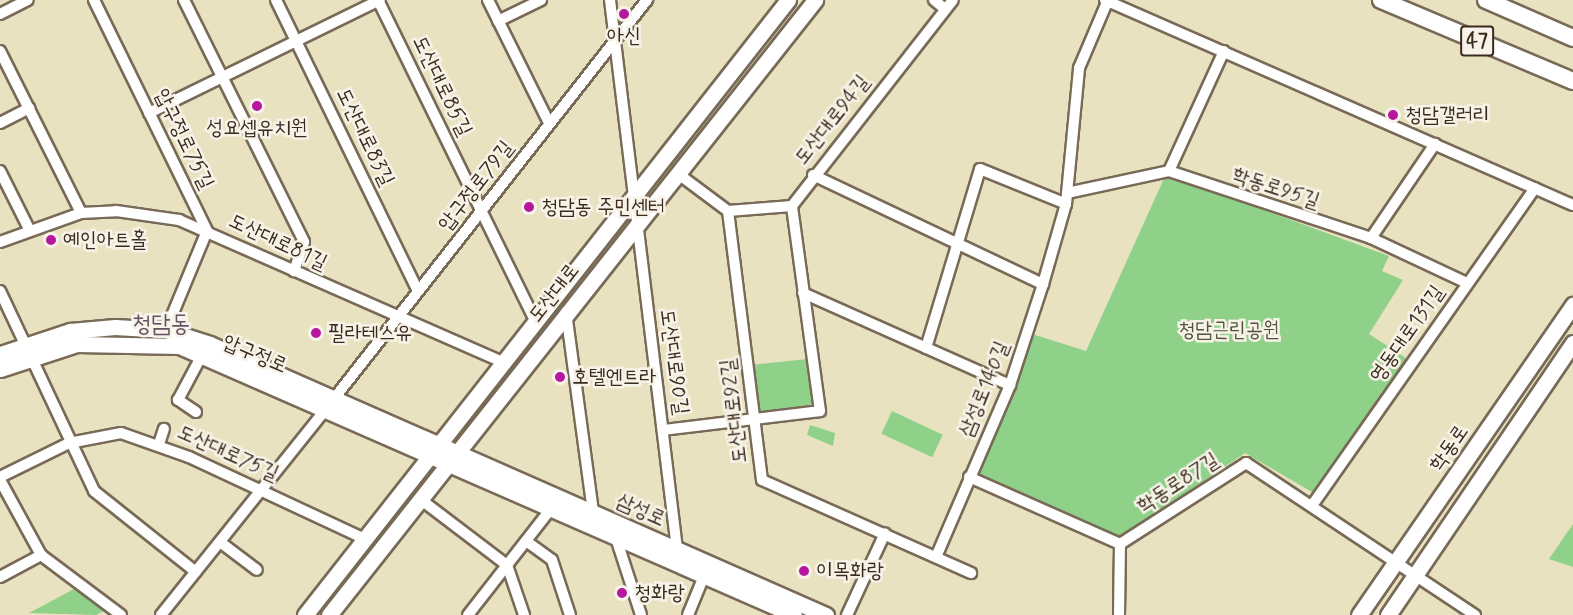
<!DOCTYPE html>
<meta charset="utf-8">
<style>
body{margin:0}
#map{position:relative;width:1573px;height:615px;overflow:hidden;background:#e9e2c1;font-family:Mynerve,"Poor Story",sans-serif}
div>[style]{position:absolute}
.green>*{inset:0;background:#8fd189;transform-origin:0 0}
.roads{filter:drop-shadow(2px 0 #786a57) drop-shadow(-2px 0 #786a57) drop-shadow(0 2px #786a57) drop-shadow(0 -2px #786a57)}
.street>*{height:10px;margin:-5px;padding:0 5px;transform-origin:5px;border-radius:5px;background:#fff}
.secondary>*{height:15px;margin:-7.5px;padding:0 7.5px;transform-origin:7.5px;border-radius:7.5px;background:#fff}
.primary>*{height:16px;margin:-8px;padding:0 8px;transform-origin:8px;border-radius:8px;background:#fff}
.dots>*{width:16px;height:16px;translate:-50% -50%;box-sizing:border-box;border:3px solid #f7f3e8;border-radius:50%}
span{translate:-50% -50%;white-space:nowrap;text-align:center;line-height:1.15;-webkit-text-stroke:5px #f7f3e8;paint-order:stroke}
.shield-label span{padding:2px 4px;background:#f7f3e8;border:2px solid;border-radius:4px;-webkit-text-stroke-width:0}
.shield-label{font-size:20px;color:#3b2a1e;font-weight:700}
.poi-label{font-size:21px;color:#3b2a1e}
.left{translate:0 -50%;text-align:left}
.street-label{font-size:21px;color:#3b2a1e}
.park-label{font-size:21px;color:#505439}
.quarter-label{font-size:24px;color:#625262}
</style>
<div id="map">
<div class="green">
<div style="clip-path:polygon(1166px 174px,1389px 256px,1382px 271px,1403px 280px,1369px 334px,1409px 360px,1317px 495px,1245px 453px,1124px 535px,1111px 537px,978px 477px,977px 470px,1012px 395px,1032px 334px,1086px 351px)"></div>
<div style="clip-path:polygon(808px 359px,814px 404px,760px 414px,750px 365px)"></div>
<div style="left:892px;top:411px;width:56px;height:25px;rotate:25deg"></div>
<div style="clip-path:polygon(810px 425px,835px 433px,833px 446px,807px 435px)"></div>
<div style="clip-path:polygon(1573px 524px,1573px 567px,1549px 559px)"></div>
<div style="clip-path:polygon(76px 588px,106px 610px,96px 615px,29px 613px)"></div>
</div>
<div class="roads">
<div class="street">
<div style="left:94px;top:0;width:257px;rotate:63.9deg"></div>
<div style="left:207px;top:231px;width:107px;rotate:112.5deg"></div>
<div style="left:184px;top:0;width:270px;rotate:63.6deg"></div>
<div style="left:304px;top:242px;width:31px;rotate:109deg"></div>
<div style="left:276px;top:0;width:324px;rotate:64deg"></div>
<div style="left:378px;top:0;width:355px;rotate:63.9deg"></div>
<div style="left:488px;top:0;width:137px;rotate:63.6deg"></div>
<div style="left:610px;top:0;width:553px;rotate:83.04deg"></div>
<div style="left:934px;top:0;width:13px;rotate:39deg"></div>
<div style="left:1105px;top:0;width:511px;rotate:23.66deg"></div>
<div style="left:0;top:14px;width:31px;rotate:-27deg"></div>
<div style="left:498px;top:21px;width:48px;rotate:-26deg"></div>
<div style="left:0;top:51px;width:181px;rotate:63.4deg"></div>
<div style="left:149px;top:113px;width:257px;rotate:-26.1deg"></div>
<div style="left:0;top:123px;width:33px;rotate:-27deg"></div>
<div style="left:0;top:171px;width:65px;rotate:63.4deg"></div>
<div style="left:1169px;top:171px;width:132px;rotate:-65.4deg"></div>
<div style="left:677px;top:173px;width:64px;rotate:36.7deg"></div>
<div style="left:728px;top:211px;width:271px;rotate:82.8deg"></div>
<div style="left:762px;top:480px;width:229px;rotate:24deg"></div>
<div style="left:813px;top:175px;width:255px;rotate:25.4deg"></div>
<div style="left:1067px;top:193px;width:104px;rotate:-12.2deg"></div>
<div style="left:1169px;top:171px;width:213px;rotate:18.3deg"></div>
<div style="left:1371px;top:238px;width:106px;rotate:25.1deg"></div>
<div style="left:728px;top:211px;width:64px;rotate:-4.5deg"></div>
<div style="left:792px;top:206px;width:261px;rotate:-52deg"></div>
<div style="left:1371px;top:238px;width:114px;rotate:-55.8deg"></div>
<div style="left:0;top:242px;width:86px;rotate:-19.7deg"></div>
<div style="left:81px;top:213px;width:35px;rotate:-3deg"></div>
<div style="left:116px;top:211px;width:64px;rotate:8.1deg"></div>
<div style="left:179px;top:220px;width:353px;rotate:23.7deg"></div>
<div style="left:0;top:291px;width:221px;rotate:64.8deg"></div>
<div style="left:94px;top:491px;width:130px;rotate:38.5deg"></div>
<div style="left:803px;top:293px;width:227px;rotate:24deg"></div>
<div style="left:566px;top:312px;width:201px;rotate:82.3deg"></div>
<div style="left:926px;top:348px;width:187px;rotate:-73.2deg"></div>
<div style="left:980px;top:169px;width:93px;rotate:22.1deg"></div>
<div style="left:336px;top:396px;width:504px;rotate:-51.86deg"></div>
<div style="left:196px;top:412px;width:22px;rotate:-146deg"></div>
<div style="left:178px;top:400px;width:51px;rotate:-61.9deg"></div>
<div style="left:663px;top:430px;width:158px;rotate:-6.9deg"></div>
<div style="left:820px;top:411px;width:207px;rotate:-97.8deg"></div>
<div style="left:159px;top:444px;width:16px;rotate:-72deg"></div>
<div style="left:0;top:477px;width:77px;rotate:-26.2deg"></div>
<div style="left:69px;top:443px;width:53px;rotate:-10.9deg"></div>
<div style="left:121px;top:433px;width:72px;rotate:19.4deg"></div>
<div style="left:189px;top:457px;width:194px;rotate:25deg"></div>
<div style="left:969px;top:477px;width:165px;rotate:23.9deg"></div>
<div style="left:0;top:480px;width:85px;rotate:61.3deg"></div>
<div style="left:41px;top:555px;width:100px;rotate:36.9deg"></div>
<div style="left:420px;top:499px;width:109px;rotate:37.2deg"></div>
<div style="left:507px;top:565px;width:53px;rotate:71.2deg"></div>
<div style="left:1313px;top:504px;width:386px;rotate:-54.9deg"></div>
<div style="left:616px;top:538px;width:81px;rotate:72deg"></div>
<div style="left:526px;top:541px;width:32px;rotate:36deg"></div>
<div style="left:552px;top:560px;width:58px;rotate:71.9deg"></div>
<div style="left:220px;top:542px;width:46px;rotate:37.1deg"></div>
<div style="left:1120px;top:544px;width:150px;rotate:-32.7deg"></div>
<div style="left:1246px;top:463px;width:275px;rotate:33.6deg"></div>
<div style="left:936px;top:557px;width:187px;rotate:-66.7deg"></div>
<div style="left:1010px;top:385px;width:106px;rotate:-71.9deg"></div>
<div style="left:1043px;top:284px;width:83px;rotate:-74deg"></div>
<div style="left:1066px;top:204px;width:137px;rotate:-84.5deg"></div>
<div style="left:1079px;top:68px;width:74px;rotate:-66.9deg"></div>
<div style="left:0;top:577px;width:47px;rotate:-28.2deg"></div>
<div style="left:161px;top:615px;width:265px;rotate:-51.3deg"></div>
<div style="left:468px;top:615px;width:133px;rotate:-52deg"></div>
<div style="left:688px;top:615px;width:42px;rotate:-67.7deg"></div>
<div style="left:847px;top:615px;width:90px;rotate:-65.1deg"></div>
<div style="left:1119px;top:615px;width:71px;rotate:-89.2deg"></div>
</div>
<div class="secondary">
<div style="left:0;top:354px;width:74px;rotate:-18.2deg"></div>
<div style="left:70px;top:331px;width:45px;rotate:-5.1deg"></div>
<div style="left:115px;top:327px;width:51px;rotate:3.4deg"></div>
<div style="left:166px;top:330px;width:46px;rotate:17.7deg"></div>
<div style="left:210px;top:344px;width:673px;rotate:23.75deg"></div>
<div style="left:0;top:369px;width:81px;rotate:-18deg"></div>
<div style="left:77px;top:344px;width:102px;rotate:1.1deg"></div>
<div style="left:179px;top:346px;width:671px;rotate:23.62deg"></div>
<div style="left:305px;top:615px;width:782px;rotate:-51.86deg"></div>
<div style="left:329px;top:615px;width:784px;rotate:-51.68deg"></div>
<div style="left:1359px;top:615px;width:377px;rotate:-55.4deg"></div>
<div style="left:1388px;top:615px;width:329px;rotate:-55.8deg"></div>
</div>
<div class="primary">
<div style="left:1381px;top:0;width:208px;rotate:22.9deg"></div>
<div style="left:1486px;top:0;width:95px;rotate:23.6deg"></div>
</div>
</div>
<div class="dots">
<div style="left:624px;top:14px;background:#b5179e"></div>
<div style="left:257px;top:106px;background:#b5179e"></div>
<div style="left:1393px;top:115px;background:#b5179e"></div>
<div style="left:529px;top:207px;background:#b5179e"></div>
<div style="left:51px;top:240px;background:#b5179e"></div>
<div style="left:316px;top:333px;background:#b5179e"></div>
<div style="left:560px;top:377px;background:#b5179e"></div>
<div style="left:804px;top:571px;background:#b5179e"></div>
<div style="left:622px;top:593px;background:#b5179e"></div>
</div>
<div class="shield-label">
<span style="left:1477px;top:41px">47</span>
</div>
<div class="poi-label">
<span style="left:624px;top:36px">아신</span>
<span class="left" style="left:1405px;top:115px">청담갤러리</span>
<span style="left:257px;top:128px">성요셉유치원</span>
<span class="left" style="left:541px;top:207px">청담동 주민센터</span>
<span class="left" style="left:63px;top:240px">예인아트홀</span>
<span class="left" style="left:328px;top:333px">필라테스유</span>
<span class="left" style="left:572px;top:377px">호텔엔트라</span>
<span class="left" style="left:816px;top:571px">이목화랑</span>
<span class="left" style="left:634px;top:593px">청화랑</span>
</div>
<div class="street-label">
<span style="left:442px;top:86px;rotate:64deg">도산대로85길</span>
<span style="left:832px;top:120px;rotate:-52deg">도산대로94길</span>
<span style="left:365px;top:137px;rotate:64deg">도산대로83길</span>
<span style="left:184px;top:139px;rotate:64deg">압구정로75길</span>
<span style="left:476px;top:186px;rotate:-52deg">압구정로79길</span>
<span style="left:1276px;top:188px;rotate:18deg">학동로95길</span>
<span style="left:278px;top:242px;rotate:25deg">도산대로81길</span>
<span style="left:554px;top:293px;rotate:-52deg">도산대로</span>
<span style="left:1407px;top:334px;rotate:-55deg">영동대로131길</span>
<span style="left:255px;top:354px;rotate:23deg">압구정로</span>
<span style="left:674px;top:362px;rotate:82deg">도산대로90길</span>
<span style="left:984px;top:389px;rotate:-68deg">삼성로140길</span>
<span style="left:734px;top:411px;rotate:-97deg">도산대로92길</span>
<span style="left:1449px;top:448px;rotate:-55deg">학동로</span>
<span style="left:228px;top:453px;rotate:24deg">도산대로75길</span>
<span style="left:1178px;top:483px;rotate:-33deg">학동로87길</span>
<span style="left:641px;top:510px;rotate:24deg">삼성로</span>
</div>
<div class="park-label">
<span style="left:1229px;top:330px">청담근린공원</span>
</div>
<div class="quarter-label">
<span style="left:161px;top:325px">청담동</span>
</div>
</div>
